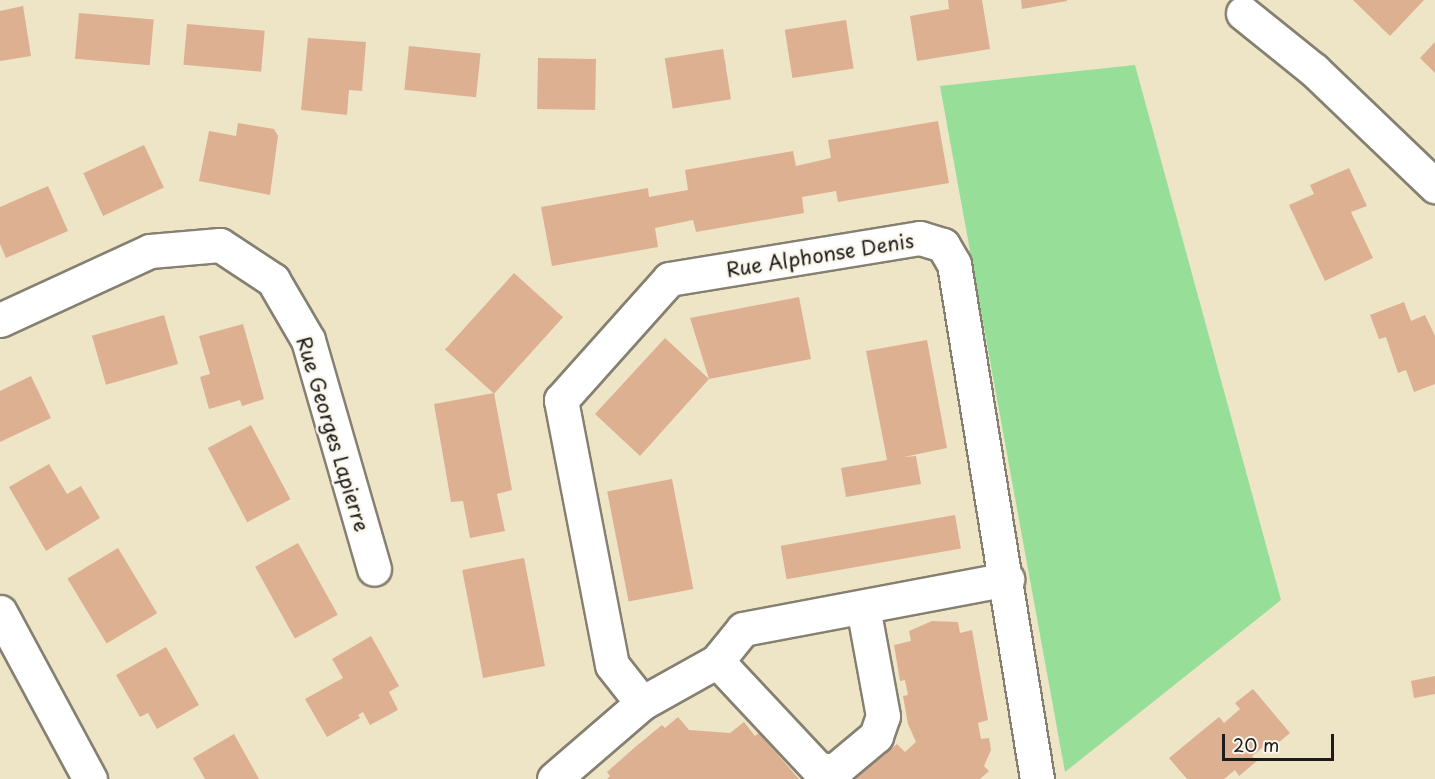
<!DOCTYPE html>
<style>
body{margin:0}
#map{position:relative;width:1435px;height:779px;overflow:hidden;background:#eee4c6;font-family:"Playpen Sans",sans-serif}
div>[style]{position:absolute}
.green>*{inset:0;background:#97df99}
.building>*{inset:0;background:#deb092;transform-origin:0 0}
.roads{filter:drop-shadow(2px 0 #858071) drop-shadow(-2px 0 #858071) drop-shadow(0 2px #858071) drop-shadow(0 -2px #858071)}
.minor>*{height:33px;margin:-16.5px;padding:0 16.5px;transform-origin:16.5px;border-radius:16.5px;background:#fff}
span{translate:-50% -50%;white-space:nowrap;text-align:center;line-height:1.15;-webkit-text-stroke:5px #fbf7ec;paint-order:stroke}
.street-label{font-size:20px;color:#1c1c1c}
.scale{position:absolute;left:1222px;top:734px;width:112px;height:27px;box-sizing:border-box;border:3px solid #1c1c1c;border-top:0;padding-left:8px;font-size:18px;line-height:21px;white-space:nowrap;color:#1c1c1c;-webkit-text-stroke:4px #fbf7ec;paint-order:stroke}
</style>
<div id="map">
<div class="green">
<div style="clip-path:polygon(1135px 65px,1281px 600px,1065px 772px,940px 86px)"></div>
</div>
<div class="building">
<div style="clip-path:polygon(948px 0,982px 0,990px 49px,917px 61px,910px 16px,949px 9px)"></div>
<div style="clip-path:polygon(1021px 0,1067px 0,1067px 1px,1022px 9px)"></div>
<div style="clip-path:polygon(1353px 0,1424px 0,1390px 36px)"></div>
<div style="clip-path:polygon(23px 6px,31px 56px,0 61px,0 11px)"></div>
<div style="left:79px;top:13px;width:75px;height:46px;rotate:5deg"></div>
<div style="left:846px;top:20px;width:49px;height:62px;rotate:81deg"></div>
<div style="left:187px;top:24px;width:78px;height:41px;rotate:5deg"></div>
<div style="clip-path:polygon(308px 38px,366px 42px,362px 91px,349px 90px,347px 115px,301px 110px)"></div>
<div style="clip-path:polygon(1435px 42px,1435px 73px,1420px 58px)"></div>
<div style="left:409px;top:46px;width:72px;height:44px;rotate:6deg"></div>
<div style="left:723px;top:49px;width:51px;height:59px;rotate:81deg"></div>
<div style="left:596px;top:59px;width:51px;height:58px;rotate:91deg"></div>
<div style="clip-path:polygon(938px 121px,949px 183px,838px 202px,836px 191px,802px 197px,804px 213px,696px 232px,693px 220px,655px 228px,658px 247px,552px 266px,541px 207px,648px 188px,649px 197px,688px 190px,685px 170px,793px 151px,796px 166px,831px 158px,828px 140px)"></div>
<div style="clip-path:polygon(238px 123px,274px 129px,278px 136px,270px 195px,199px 181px,209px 131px,236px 136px)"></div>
<div style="left:144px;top:145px;width:47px;height:67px;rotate:65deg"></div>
<div style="clip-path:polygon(1349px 168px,1367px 206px,1351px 212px,1373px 258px,1325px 281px,1289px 205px,1314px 194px,1310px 185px)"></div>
<div style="clip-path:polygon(48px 186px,68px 231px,6px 258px,0 244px,0 207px)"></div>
<div style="left:514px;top:273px;width:66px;height:103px;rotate:42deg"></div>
<div style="clip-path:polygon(799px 297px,811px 359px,709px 379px,640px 456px,595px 414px,665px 338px,709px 379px,690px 318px)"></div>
<div style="clip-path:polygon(1404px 302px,1411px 321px,1425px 315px,1435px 336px,1435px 384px,1414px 392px,1406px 370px,1398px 373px,1386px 337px,1379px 339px,1370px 315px)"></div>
<div style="left:164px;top:315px;width:51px;height:75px;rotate:74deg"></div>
<div style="clip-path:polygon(243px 324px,264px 399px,242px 406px,240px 400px,209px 409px,200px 377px,210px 374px,199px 336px)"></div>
<div style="clip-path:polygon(927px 340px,947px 448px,904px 457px,916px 456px,921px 484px,846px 497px,841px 468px,887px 460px,866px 351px)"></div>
<div style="clip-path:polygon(31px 376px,51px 418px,0 442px,0 391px)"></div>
<div style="clip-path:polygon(494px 393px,512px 490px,497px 494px,505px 531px,470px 538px,463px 501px,451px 502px,434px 404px)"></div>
<div style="left:251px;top:425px;width:84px;height:49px;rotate:62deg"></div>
<div style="clip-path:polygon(49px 464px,67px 494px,81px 486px,100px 518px,46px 551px,9px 487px)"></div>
<div style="left:672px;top:479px;width:112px;height:66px;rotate:79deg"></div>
<div style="left:955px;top:515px;width:34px;height:177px;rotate:80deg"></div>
<div style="left:298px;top:543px;width:82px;height:49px;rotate:61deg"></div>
<div style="left:118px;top:548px;width:76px;height:59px;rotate:59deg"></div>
<div style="left:524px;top:558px;width:110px;height:63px;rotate:79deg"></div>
<div style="clip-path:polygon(932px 621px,958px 622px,960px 633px,972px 630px,988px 720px,978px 723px,981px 739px,989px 738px,991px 750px,984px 766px,989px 771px,980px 779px,855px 779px,897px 744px,905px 752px,916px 742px,908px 724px,903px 696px,908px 695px,905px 680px,900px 681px,894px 645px,911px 641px,909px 631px)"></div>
<div style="clip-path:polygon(371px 636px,399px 686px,389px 692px,398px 710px,370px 725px,363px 712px,358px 715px,360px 718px,327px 737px,305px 699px,343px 678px,332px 659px)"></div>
<div style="clip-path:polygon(166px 647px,199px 705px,157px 729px,148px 713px,140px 717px,116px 675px)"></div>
<div style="clip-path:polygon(1435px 676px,1435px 694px,1414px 698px,1411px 681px)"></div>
<div style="clip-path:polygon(1253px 689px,1290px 733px,1272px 748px,1268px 743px,1252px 756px,1257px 761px,1239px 776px,1235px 770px,1224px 779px,1187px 779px,1169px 758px,1219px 717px,1224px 723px,1240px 709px,1235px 703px)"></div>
<div style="clip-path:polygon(678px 717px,689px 730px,730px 733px,744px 722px,755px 736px,759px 733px,799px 779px,607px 779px,610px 776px,607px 772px,634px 748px,662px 725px,665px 728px)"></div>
<div style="clip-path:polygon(234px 734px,259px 779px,205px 779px,193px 758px)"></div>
</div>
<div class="roads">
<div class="minor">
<div style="left:1243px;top:13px;width:91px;rotate:38.8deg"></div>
<div style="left:1314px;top:70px;width:168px;rotate:43.8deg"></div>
<div style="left:0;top:320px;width:165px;rotate:-24.7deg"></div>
<div style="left:150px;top:251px;width:70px;rotate:-4.9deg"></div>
<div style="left:220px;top:245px;width:64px;rotate:33.4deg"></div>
<div style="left:273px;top:280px;width:69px;rotate:59.7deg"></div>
<div style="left:308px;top:340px;width:238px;rotate:73.9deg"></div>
<div style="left:0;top:612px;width:190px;rotate:61.7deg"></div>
<div style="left:717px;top:661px;width:148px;rotate:46.9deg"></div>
<div style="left:818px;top:769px;width:16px;rotate:7deg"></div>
<div style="left:834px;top:771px;width:55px;rotate:-39.8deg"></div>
<div style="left:876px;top:736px;width:21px;rotate:-71deg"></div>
<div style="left:883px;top:716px;width:111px;rotate:-100.4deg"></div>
<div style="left:642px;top:703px;width:48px;rotate:-128.3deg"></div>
<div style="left:612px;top:665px;width:270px;rotate:-100.9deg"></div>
<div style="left:561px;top:400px;width:162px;rotate:-48.2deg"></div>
<div style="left:669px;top:279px;width:254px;rotate:-9.3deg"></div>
<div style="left:920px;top:238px;width:24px;rotate:17deg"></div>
<div style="left:943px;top:245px;width:22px;rotate:60deg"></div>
<div style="left:954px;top:264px;width:522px;rotate:80.84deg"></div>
<div style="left:554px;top:779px;width:116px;rotate:-40.8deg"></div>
<div style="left:642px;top:703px;width:86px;rotate:-29.2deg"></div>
<div style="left:717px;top:661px;width:41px;rotate:-50.9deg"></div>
<div style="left:743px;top:629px;width:269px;rotate:-10.7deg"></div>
</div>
</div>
<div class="street-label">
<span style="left:820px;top:255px;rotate:-9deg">Rue Alphonse Denis</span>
<span style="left:333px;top:434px;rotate:73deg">Rue Georges Lapierre</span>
</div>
<div class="scale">20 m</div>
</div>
